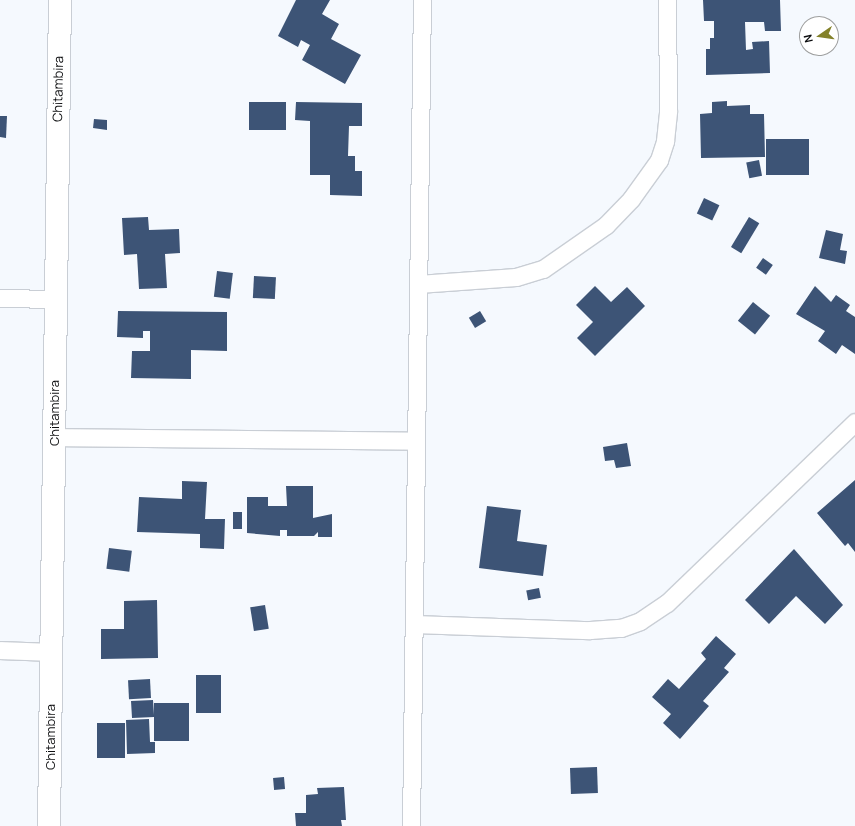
<!DOCTYPE html>
<style>
body{margin:0}
#map{position:relative;width:855px;height:826px;overflow:hidden;background:#f5f9fe;font-family:Manrope,sans-serif}
div>[style]{position:absolute}
.building>*{inset:0;background:#3d5476;transform-origin:0 0}
.roads{filter:drop-shadow(1px 0 #c9ced5) drop-shadow(-1px 0 #c9ced5) drop-shadow(0 1px #c9ced5) drop-shadow(0 -1px #c9ced5)}
.street>*{height:17px;margin:-8.5px;padding:0 8.5px;transform-origin:8.5px;border-radius:8.5px;background:#fff}
.secondary>*{height:22px;margin:-11px;padding:0 11px;transform-origin:11px;border-radius:11px;background:#fff}
span{translate:-50% -50%;white-space:nowrap;text-align:center;line-height:1.15;-webkit-text-stroke:4px #fff;paint-order:stroke}
.street-label{font-size:13px;color:#0d0e10}
.north{position:absolute;left:799px;top:16px;width:40px;height:40px;box-sizing:border-box;background:#fff;border:1px solid #9e9f9f;border-radius:50%;rotate:257deg;font-size:11px;font-weight:700;line-height:16px;text-align:center;color:#0d0e10}
.north::after{content:'';display:block;margin:auto;width:14px;height:18px;background:#838129;clip-path:polygon(50% 0,100% 100%,50% 72%,0 100%)}
</style>
<div id="map">
<div class="building">
<div style="clip-path:polygon(296px 0,330px 0,322px 14px,339px 24px,331px 39px,361px 55px,345px 84px,302px 60px,310px 45px,301px 40px,298px 47px,278px 36px)"></div>
<div style="clip-path:polygon(703px 0,780px 0,781px 31px,765px 31px,764px 22px,745px 22px,746px 50px,753px 49px,752px 42px,769px 41px,770px 73px,706px 75px,706px 49px,710px 49px,710px 38px,714px 38px,714px 21px,704px 21px)"></div>
<div style="clip-path:polygon(727px 101px,727px 106px,750px 105px,750px 114px,764px 114px,765px 157px,701px 158px,700px 114px,712px 113px,712px 102px)"></div>
<div style="left:249px;top:102px;width:37px;height:28px"></div>
<div style="clip-path:polygon(296px 102px,362px 103px,362px 126px,349px 126px,348px 156px,355px 156px,355px 171px,362px 171px,362px 196px,330px 195px,330px 175px,310px 175px,310px 121px,295px 120px)"></div>
<div style="clip-path:polygon(0 116px,7px 116px,6px 138px,0 137px)"></div>
<div style="clip-path:polygon(94px 119px,107px 120px,107px 130px,93px 128px)"></div>
<div style="left:766px;top:139px;width:43px;height:36px"></div>
<div style="left:759px;top:160px;width:16px;height:13px;rotate:79deg"></div>
<div style="left:704px;top:198px;width:17px;height:17px;rotate:25deg"></div>
<div style="clip-path:polygon(148px 217px,149px 230px,179px 229px,180px 253px,165px 254px,167px 288px,139px 289px,137px 254px,124px 255px,122px 218px)"></div>
<div style="left:749px;top:217px;width:12px;height:35px;rotate:31deg"></div>
<div style="clip-path:polygon(826px 230px,843px 234px,840px 250px,847px 251px,845px 264px,819px 258px)"></div>
<div style="left:763px;top:258px;width:12px;height:12px;rotate:35deg"></div>
<div style="left:217px;top:271px;width:16px;height:26px;rotate:7deg"></div>
<div style="left:254px;top:276px;width:22px;height:22px;rotate:3deg"></div>
<div style="clip-path:polygon(595px 286px,611px 302px,627px 287px,645px 306px,595px 356px,577px 338px,593px 322px,576px 305px)"></div>
<div style="clip-path:polygon(815px 286px,831px 302px,836px 295px,850px 305px,846px 311px,855px 317px,855px 354px,842px 345px,836px 354px,818px 341px,825px 331px,796px 314px)"></div>
<div style="left:753px;top:302px;width:22px;height:24px;rotate:39deg"></div>
<div style="clip-path:polygon(118px 311px,227px 312px,227px 351px,191px 350px,191px 379px,131px 378px,132px 351px,150px 351px,150px 331px,143px 331px,143px 338px,117px 337px)"></div>
<div style="left:480px;top:311px;width:12px;height:13px;rotate:59deg"></div>
<div style="clip-path:polygon(627px 443px,631px 466px,616px 468px,614px 460px,605px 461px,603px 447px)"></div>
<div style="clip-path:polygon(855px 480px,855px 552px,848px 543px,845px 546px,817px 513px)"></div>
<div style="clip-path:polygon(182px 481px,207px 482px,205px 519px,225px 519px,224px 549px,200px 548px,200px 534px,137px 532px,139px 497px,182px 499px)"></div>
<div style="clip-path:polygon(286px 486px,313px 486px,313px 518px,332px 514px,332px 537px,318px 537px,318px 532px,314px 536px,287px 536px,287px 530px,280px 530px,280px 536px,247px 533px,247px 497px,268px 497px,268px 506px,287px 506px)"></div>
<div style="clip-path:polygon(487px 506px,521px 510px,517px 541px,547px 545px,543px 576px,479px 568px)"></div>
<div style="left:233px;top:512px;width:9px;height:17px"></div>
<div style="left:109px;top:548px;width:23px;height:21px;rotate:7deg"></div>
<div style="clip-path:polygon(794px 549px,843px 605px,825px 624px,796px 596px,769px 624px,745px 600px)"></div>
<div style="left:539px;top:588px;width:10px;height:13px;rotate:79deg"></div>
<div style="clip-path:polygon(157px 600px,158px 658px,101px 659px,101px 629px,124px 629px,124px 601px)"></div>
<div style="left:265px;top:605px;width:24px;height:15px;rotate:81deg"></div>
<div style="clip-path:polygon(716px 636px,736px 654px,724px 668px,729px 672px,703px 701px,709px 706px,680px 739px,663px 723px,671px 714px,652px 697px,668px 679px,679px 689px,706px 659px,701px 653px)"></div>
<div style="left:196px;top:675px;width:25px;height:38px"></div>
<div style="left:150px;top:679px;width:19px;height:22px;rotate:87deg"></div>
<div style="clip-path:polygon(153px 700px,154px 715px,154px 703px,189px 703px,189px 741px,154px 741px,154px 717px,132px 718px,131px 701px)"></div>
<div style="clip-path:polygon(149px 719px,150px 742px,155px 742px,155px 753px,127px 754px,126px 720px)"></div>
<div style="left:97px;top:723px;width:28px;height:35px"></div>
<div style="left:597px;top:767px;width:26px;height:27px;rotate:88deg"></div>
<div style="left:284px;top:777px;width:12px;height:11px;rotate:85deg"></div>
<div style="clip-path:polygon(344px 787px,346px 820px,341px 820px,342px 826px,296px 826px,295px 813px,306px 813px,306px 795px,318px 794px,317px 788px)"></div>
</div>
<div class="roads">
<div class="street">
<div style="left:418px;top:284px;width:98px;rotate:-4.1deg"></div>
<div style="left:516px;top:277px;width:28px;rotate:-17deg"></div>
<div style="left:543px;top:269px;width:77px;rotate:-34.9deg"></div>
<div style="left:606px;top:225px;width:36px;rotate:-46deg"></div>
<div style="left:631px;top:199px;width:48px;rotate:-54.3deg"></div>
<div style="left:659px;top:160px;width:20px;rotate:-72deg"></div>
<div style="left:665px;top:141px;width:31px;rotate:-84deg"></div>
<div style="left:668px;top:110px;width:110px;rotate:-90.5deg"></div>
<div style="left:0;top:298px;width:55px;rotate:1deg"></div>
<div style="left:54px;top:437px;width:361px;rotate:0.6deg"></div>
<div style="left:414px;top:624px;width:176px;rotate:2deg"></div>
<div style="left:590px;top:630px;width:31px;rotate:-4deg"></div>
<div style="left:621px;top:628px;width:20px;rotate:-20deg"></div>
<div style="left:640px;top:621px;width:32px;rotate:-34deg"></div>
<div style="left:667px;top:603px;width:261px;rotate:-43.9deg"></div>
<div style="left:0;top:650px;width:51px;rotate:2.2deg"></div>
<div style="left:411px;top:826px;width:826px;rotate:-89.24deg"></div>
</div>
<div class="secondary">
<div style="left:49px;top:826px;width:826px;rotate:-89.24deg"></div>
</div>
</div>
<div class="street-label">
<span style="left:58px;top:89px;rotate:-89deg">Chitambira</span>
<span style="left:54px;top:413px;rotate:-90deg">Chitambira</span>
<span style="left:50px;top:737px;rotate:-90deg">Chitambira</span>
</div>
<div class="north">N</div>
</div>
